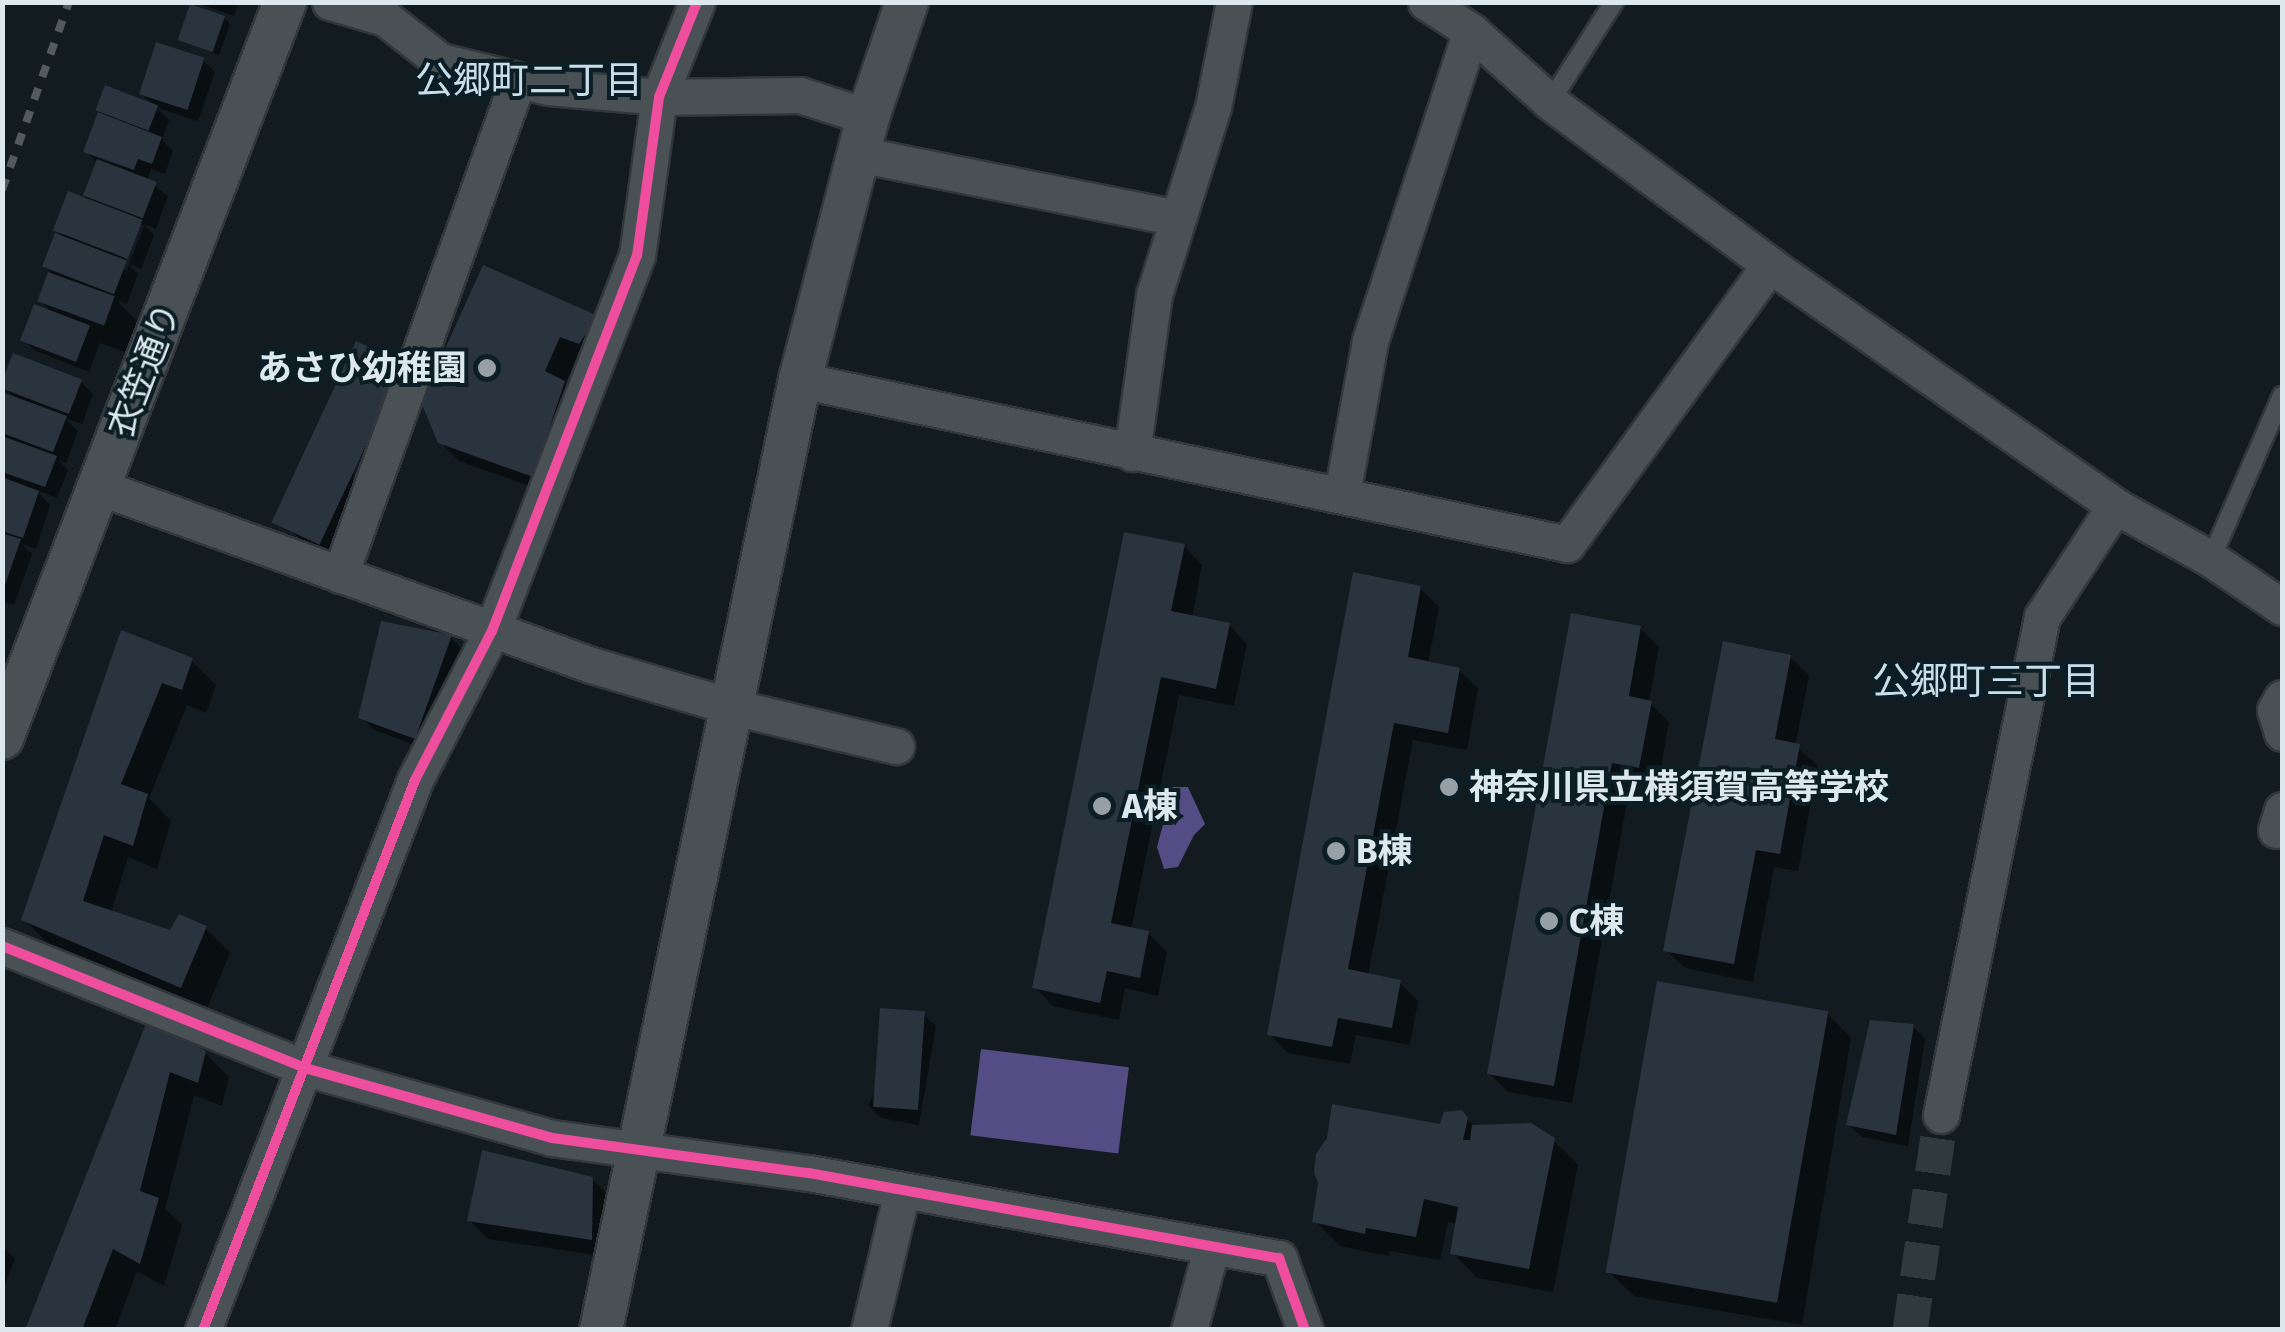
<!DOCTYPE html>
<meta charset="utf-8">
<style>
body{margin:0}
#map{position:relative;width:2285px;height:1332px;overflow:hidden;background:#121b1f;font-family:"Fira Sans","Noto Sans JP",sans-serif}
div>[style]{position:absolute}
.water>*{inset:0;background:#544c84;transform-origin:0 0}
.shadow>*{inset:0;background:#0007}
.building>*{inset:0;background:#29343f;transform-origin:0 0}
.minor-tunnel>*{height:35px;margin-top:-17.5px;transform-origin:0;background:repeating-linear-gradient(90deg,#303a3e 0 35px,transparent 0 53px)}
.roads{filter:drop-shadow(2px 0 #31373a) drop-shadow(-2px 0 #31373a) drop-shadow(0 2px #31373a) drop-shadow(0 -2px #31373a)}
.service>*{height:18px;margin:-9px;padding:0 9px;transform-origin:9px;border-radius:9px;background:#495155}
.minor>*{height:35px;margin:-17.5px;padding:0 17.5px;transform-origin:17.5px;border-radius:17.5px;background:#495155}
.tertiary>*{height:42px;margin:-21px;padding:0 21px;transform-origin:21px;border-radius:21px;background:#495155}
.rail>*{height:8px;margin-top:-4px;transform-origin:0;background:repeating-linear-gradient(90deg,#535a5d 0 12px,transparent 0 24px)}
.cycleway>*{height:10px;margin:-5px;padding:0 5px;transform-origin:5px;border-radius:5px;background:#ef4d9e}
.dots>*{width:28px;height:28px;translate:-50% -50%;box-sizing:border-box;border:5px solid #0c1e25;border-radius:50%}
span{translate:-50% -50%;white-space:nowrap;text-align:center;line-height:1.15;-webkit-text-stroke:8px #0c1e25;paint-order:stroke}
.poi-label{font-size:35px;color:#dde8ee;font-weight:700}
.right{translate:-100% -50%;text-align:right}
.left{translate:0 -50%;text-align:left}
.street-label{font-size:35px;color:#dde8ee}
.neighbourhood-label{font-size:38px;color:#c8dee9}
.frame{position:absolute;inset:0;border:5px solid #dde8ee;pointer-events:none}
</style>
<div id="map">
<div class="water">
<div style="clip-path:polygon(1173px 787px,1188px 787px,1205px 824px,1194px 835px,1178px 867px,1164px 869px,1157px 847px,1165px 817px,1163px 794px)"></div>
<div style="left:981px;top:1049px;width:149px;height:87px;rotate:7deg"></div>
</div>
<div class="shadow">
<div style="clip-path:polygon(195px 2px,238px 2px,234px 16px)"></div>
<div style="clip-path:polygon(224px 18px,230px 24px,219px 55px,181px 39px)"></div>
<div style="clip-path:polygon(202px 60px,215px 72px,198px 121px,156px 107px,169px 120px,162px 140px,173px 151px,165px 174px,151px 169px,147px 180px,168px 196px,156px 229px,144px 224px,154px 235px,141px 269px,129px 264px,144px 225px,139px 225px,122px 269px,127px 271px,129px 265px,138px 274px,127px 304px,116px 300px,147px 331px,138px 357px,100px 343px,89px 372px,36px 351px,23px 339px,54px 314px,40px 301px,51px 272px,45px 266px,68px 241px,56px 229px,84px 200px,98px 164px,86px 151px,106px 89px,154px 106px,141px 93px)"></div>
<div style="clip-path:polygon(596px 318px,598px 362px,579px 354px,565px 384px,582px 401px,552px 494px,459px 461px,440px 442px,424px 402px)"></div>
<div style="clip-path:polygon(357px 344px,351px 560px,307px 546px,288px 527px)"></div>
<div style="clip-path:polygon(81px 382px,93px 394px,82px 424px,64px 418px,78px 431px,66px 463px,58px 460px,68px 470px,57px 498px,36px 490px,50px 505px,36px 549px,21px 544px,32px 554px,14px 605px,2px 601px,2px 395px,16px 400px,3px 387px)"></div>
<div style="clip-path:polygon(1184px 546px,1202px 565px,1192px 618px,1229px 625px,1247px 644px,1234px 706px,1179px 695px,1131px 930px,1148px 933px,1167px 952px,1158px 996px,1125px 988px,1119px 1020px,1053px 1006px,1035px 987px)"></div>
<div style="clip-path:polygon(1420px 588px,1439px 607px,1428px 664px,1459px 670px,1478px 689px,1467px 750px,1413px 740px,1368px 976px,1399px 982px,1418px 1001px,1410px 1045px,1356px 1035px,1350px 1064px,1288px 1053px,1270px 1034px)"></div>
<div style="clip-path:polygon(383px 624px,451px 638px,463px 650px,428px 750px,374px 730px,361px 717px)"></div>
<div style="clip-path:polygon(1640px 628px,1659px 647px,1649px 702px,1669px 722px,1658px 786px,1631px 781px,1572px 1103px,1508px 1092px,1489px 1073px)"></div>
<div style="clip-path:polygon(122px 633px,192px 661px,216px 685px,206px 713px,187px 705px,149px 798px,171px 821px,157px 869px,128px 857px,111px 913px,172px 933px,205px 928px,230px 953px,206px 1011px,48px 944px,24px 919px)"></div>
<div style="clip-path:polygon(1790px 657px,1809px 676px,1795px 746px,1818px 765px,1798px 871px,1774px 867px,1753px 982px,1685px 968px,1666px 950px)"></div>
<div style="clip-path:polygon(1827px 1013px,1851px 1038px,1802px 1325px,1634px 1296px,1609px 1272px)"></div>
<div style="clip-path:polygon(923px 1014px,936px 1026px,919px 1125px,881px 1118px,868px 1105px)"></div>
<div style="clip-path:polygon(148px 1025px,205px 1053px,229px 1077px,222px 1106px,194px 1095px,165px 1209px,182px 1225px,164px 1286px,137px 1271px,115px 1330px,28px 1330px)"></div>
<div style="clip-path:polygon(1912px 1026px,1925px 1039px,1908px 1146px,1862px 1137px,1849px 1125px)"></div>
<div style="clip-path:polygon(1461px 1113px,1476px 1128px,1553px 1140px,1578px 1165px,1553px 1292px,1477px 1278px,1453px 1253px,1458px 1224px,1448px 1222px,1440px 1260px,1390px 1251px,1389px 1256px,1340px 1246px,1315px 1221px)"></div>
<div style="clip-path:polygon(592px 1179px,611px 1198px,610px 1257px,488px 1239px,469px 1220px)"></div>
<div style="clip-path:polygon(2px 1246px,15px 1259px,2px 1292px)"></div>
</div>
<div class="building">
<div style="left:190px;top:4px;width:37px;height:38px;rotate:19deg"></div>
<div style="left:156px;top:42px;width:51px;height:55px;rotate:18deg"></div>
<div style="left:105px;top:85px;width:57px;height:27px;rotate:21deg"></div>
<div style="clip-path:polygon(98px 112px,162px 137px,152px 164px,138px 159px,134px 170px,83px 152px)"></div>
<div style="left:97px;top:159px;width:64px;height:39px;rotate:21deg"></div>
<div style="left:68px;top:191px;width:80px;height:42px;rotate:21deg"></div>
<div style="left:55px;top:233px;width:77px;height:36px;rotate:21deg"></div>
<div style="clip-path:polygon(483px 265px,598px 316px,579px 344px,560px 337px,545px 371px,565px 381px,533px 477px,438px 443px,421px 402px)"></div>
<div style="left:48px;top:272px;width:71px;height:31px;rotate:20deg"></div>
<div style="left:34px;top:304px;width:60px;height:39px;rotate:21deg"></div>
<div style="left:356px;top:341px;width:53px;height:200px;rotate:25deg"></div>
<div style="left:13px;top:353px;width:74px;height:37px;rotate:21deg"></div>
<div style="clip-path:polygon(2px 392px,67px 416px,53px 452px,2px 433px)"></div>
<div style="clip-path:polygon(2px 436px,57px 456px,45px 487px,2px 472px)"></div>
<div style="clip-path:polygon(2px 477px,39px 491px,23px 538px,2px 531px)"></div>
<div style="clip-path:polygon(1124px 532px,1185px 544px,1171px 611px,1230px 623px,1216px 689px,1161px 677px,1111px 923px,1149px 931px,1140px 978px,1107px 971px,1100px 1003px,1032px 988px)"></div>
<div style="clip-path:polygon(2px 533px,21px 539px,3px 591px,2px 591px)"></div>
<div style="clip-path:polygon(1353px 572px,1421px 586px,1408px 657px,1460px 668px,1448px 733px,1394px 723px,1348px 969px,1401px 980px,1392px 1028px,1338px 1018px,1332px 1047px,1267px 1035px)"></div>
<div style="clip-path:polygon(1571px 613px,1641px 626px,1629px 696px,1652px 701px,1639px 768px,1612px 763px,1554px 1086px,1487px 1074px)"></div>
<div style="clip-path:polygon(381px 621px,452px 635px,415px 739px,358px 718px)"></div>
<div style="clip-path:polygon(121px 630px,193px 658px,182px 690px,162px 683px,121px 784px,148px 794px,133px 846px,104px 835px,83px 901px,170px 930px,179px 914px,207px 926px,181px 988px,21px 920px)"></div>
<div style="clip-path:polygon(1723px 641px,1791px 655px,1775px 739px,1800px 744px,1780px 854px,1756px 850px,1734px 964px,1663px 951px)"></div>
<div style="left:1657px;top:981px;width:174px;height:296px;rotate:10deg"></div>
<div style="left:880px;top:1008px;width:45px;height:99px;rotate:4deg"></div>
<div style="clip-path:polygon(1870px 1020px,1914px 1024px,1896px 1135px,1846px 1125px)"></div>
<div style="clip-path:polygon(147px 1021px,206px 1051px,198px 1083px,170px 1072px,140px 1191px,159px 1198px,140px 1264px,113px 1249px,82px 1330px,25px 1330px)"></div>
<div style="clip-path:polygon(1332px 1104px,1440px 1124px,1444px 1112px,1462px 1110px,1468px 1118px,1463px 1140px,1470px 1140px,1472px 1125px,1531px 1123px,1555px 1138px,1529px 1269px,1450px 1254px,1458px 1207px,1424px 1199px,1416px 1237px,1366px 1228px,1365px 1234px,1312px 1222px,1318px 1183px,1314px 1172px,1316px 1154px,1327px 1138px)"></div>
<div style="clip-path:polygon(482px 1150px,593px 1177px,592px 1240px,467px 1221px)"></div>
</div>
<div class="minor-tunnel">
<div style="left:1910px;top:1330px;width:217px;rotate:-81.8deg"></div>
</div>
<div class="roads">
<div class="service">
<div style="left:1550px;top:102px;width:119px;rotate:-57.4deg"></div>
<div style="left:2211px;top:559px;width:178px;rotate:-66.5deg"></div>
</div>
<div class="minor">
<div style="left:330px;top:2px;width:57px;rotate:16.2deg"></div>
<div style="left:385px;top:18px;width:70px;rotate:38deg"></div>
<div style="left:440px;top:61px;width:111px;rotate:13.5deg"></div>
<div style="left:548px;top:87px;width:111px;rotate:5.1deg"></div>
<div style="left:659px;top:97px;width:141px;rotate:-0.8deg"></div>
<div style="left:800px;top:95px;width:71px;rotate:17.9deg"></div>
<div style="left:1426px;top:2px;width:54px;rotate:32.8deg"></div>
<div style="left:1471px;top:31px;width:106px;rotate:41.9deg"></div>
<div style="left:1550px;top:102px;width:274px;rotate:36.5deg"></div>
<div style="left:1770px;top:265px;width:421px;rotate:34.9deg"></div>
<div style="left:2115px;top:506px;width:110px;rotate:28.9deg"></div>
<div style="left:2211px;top:559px;width:86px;rotate:34.1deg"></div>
<div style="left:858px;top:154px;width:326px;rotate:11.3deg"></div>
<div style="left:800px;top:380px;width:784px;rotate:12.07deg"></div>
<div style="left:1567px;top:544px;width:345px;rotate:-54deg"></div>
<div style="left:1132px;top:453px;width:160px;rotate:-82.1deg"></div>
<div style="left:1154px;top:295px;width:197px;rotate:-72.6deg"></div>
<div style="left:1213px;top:107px;width:107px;rotate:-78.7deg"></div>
<div style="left:99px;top:487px;width:523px;rotate:19.89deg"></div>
<div style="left:591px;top:665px;width:144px;rotate:16.5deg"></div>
<div style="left:729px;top:706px;width:172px;rotate:13.5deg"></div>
<div style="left:1342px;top:494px;width:156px;rotate:-79.6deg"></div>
<div style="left:1370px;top:341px;width:326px;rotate:-72deg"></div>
<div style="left:340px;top:575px;width:526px;rotate:-70.22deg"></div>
<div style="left:2282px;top:698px;width:14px;rotate:120deg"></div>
<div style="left:2275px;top:710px;width:24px;rotate:73deg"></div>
<div style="left:2276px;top:830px;width:21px;rotate:-73deg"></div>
<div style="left:2px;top:946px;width:327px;rotate:21.9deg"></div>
<div style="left:305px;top:1068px;width:257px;rotate:15.8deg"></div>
<div style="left:552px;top:1138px;width:259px;rotate:7.8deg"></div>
<div style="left:809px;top:1173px;width:478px;rotate:10.3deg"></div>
<div style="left:1279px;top:1258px;width:77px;rotate:70.1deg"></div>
<div style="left:1941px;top:1115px;width:508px;rotate:-78.54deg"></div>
<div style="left:2042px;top:617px;width:133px;rotate:-56.7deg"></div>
<div style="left:203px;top:1330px;width:589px;rotate:-68.92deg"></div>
<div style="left:415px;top:780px;width:168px;rotate:-62.7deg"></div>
<div style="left:492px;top:631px;width:402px;rotate:-68.9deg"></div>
<div style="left:637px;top:256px;width:161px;rotate:-82.1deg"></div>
<div style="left:659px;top:97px;width:102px;rotate:-68.2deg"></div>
<div style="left:869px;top:1330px;width:143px;rotate:-76.6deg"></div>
<div style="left:1189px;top:1330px;width:87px;rotate:-74.7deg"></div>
</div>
<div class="tertiary">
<div style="left:2px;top:738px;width:789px;rotate:-68.97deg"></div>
<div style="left:601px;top:1330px;width:971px;rotate:-78.17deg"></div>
<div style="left:800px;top:380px;width:272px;rotate:-75.5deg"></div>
<div style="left:868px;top:117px;width:121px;rotate:-71.3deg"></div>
</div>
</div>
<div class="rail">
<div style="left:2px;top:190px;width:200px;rotate:-70.4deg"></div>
</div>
<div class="cycleway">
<div style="left:2px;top:946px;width:327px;rotate:21.9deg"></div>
<div style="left:305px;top:1068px;width:257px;rotate:15.8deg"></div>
<div style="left:552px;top:1138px;width:259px;rotate:7.8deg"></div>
<div style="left:809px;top:1173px;width:478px;rotate:10.3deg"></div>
<div style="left:1279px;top:1258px;width:77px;rotate:70.1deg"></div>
<div style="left:203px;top:1330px;width:589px;rotate:-68.92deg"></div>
<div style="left:415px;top:780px;width:168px;rotate:-62.7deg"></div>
<div style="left:492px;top:631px;width:402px;rotate:-68.9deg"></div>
<div style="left:637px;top:256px;width:161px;rotate:-82.1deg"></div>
<div style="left:659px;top:97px;width:102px;rotate:-68.2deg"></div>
</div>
<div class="dots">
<div style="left:487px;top:368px;background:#96a0a6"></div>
<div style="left:1449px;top:787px;background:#96a0a6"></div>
<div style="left:1102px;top:806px;background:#96a0a6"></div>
<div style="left:1336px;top:851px;background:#96a0a6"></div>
<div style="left:1549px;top:921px;background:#96a0a6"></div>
</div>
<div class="poi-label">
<span class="right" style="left:467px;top:368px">あさひ幼稚園</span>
<span class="left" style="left:1469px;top:787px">神奈川県立横須賀高等学校</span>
<span class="left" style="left:1122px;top:806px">A棟</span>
<span class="left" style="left:1356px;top:851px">B棟</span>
<span class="left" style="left:1569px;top:921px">C棟</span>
</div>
<div class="street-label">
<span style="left:144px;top:370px;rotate:-69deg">衣笠通り</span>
</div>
<div class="neighbourhood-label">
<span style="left:529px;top:81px">公郷町二丁目</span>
<span style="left:1986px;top:682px">公郷町三丁目</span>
</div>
<div class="frame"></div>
</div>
